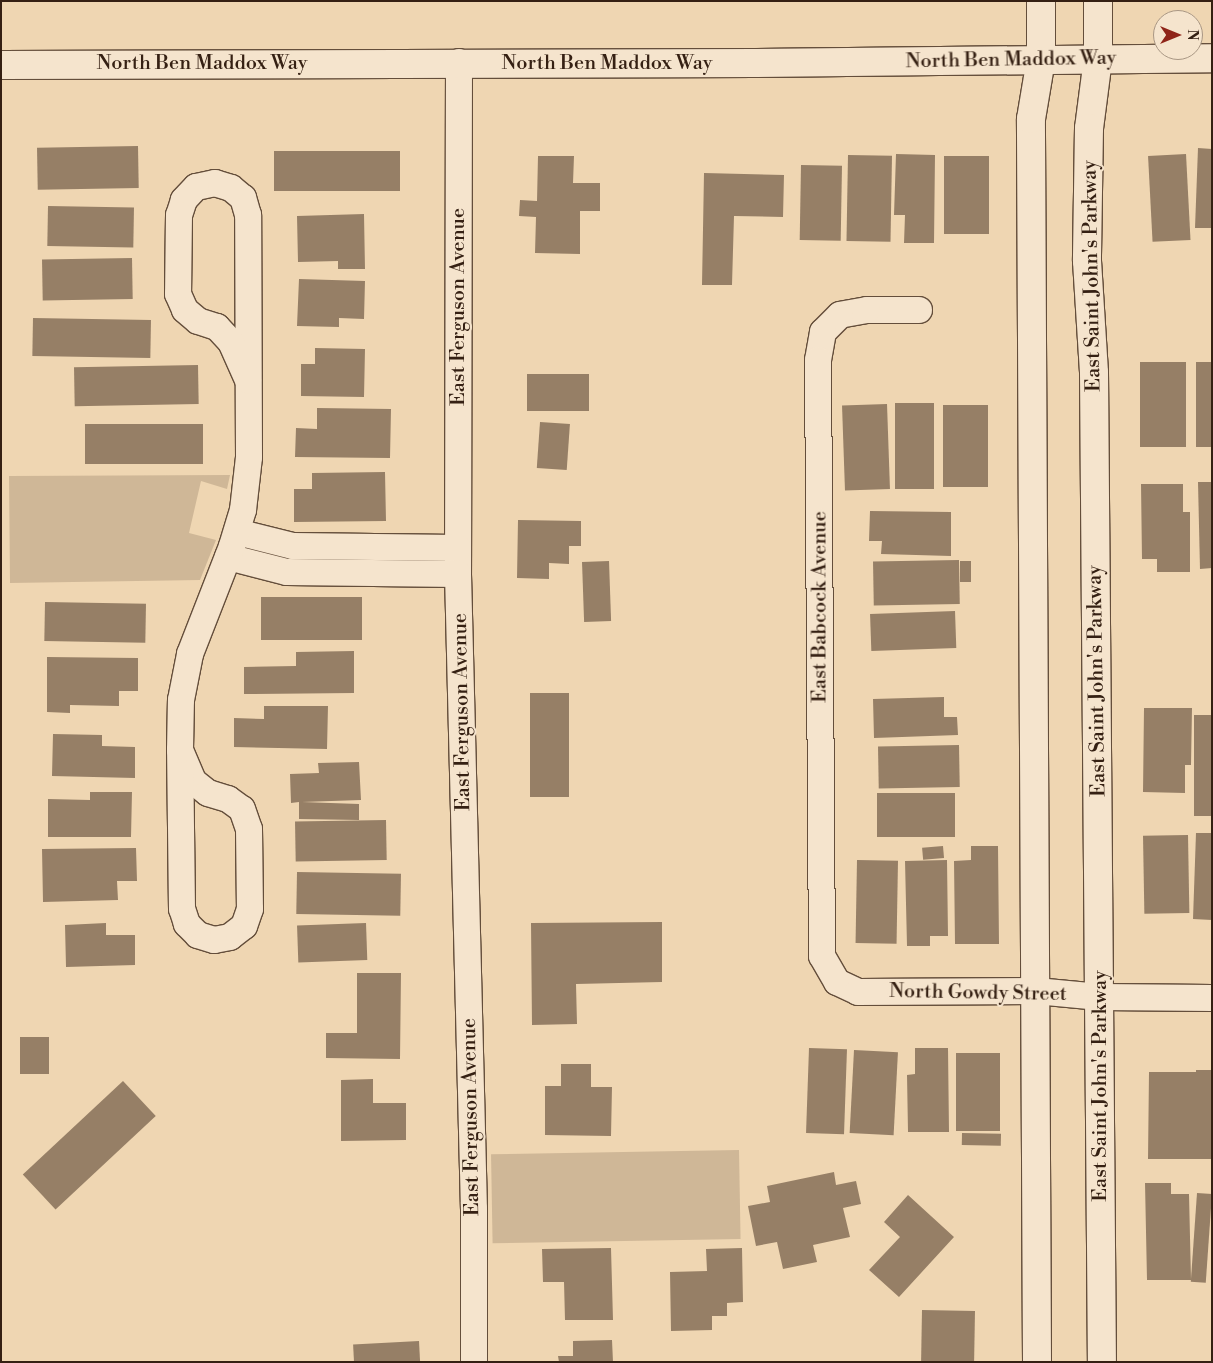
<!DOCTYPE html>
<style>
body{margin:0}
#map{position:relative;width:1213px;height:1363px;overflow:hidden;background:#efd6b2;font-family:"Libre Bodoni",serif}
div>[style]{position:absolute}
.green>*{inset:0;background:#cfb797;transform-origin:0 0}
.building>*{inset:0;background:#967f66;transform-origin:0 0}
.roads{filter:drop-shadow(1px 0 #644e3b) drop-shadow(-1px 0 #644e3b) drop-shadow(0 1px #644e3b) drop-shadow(0 -1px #644e3b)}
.street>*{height:26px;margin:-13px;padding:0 13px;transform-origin:13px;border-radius:13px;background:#f5e4cd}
.secondary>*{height:28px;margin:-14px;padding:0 14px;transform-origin:14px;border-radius:14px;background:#f5e4cd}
span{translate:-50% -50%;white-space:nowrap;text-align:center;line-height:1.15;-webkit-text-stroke:4px #f5e4cd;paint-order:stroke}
.street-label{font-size:20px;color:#352013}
.frame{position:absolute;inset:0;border:2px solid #352013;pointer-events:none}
.north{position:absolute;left:1153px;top:10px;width:50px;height:50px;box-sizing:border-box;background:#f5e4cd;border:1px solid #a89683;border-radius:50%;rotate:90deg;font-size:14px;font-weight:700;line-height:20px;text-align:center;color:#352013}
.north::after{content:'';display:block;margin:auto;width:18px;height:22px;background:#8f2418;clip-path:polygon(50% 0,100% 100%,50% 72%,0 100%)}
</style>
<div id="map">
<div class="green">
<div style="clip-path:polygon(230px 475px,227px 489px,201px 481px,189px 533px,216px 540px,200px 580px,10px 583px,9px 476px)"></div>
<div style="left:739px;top:1150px;width:89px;height:248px;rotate:89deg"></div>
</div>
<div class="building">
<div style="left:138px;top:146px;width:42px;height:101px;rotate:89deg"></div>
<div style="clip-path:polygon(1198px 148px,1212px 149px,1212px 228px,1195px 228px)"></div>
<div style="left:274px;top:151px;width:126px;height:40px"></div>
<div style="clip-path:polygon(896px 154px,935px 155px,934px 243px,904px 243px,905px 215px,894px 215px)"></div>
<div style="left:1186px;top:154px;width:86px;height:38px;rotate:87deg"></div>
<div style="left:848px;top:155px;width:44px;height:86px;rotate:1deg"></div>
<div style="clip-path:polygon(538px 156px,574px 156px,573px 183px,600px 183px,600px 211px,580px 211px,580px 254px,535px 253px,536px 217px,519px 216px,520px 200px,537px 201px)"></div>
<div style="left:944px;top:156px;width:45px;height:78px"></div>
<div style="left:801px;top:165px;width:41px;height:75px;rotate:1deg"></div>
<div style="clip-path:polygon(704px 173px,784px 175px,783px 217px,734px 216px,732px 285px,702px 285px)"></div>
<div style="left:48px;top:206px;width:86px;height:40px;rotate:1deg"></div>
<div style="clip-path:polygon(364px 214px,365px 269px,338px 269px,338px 261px,298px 262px,297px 216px)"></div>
<div style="left:132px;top:258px;width:41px;height:90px;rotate:89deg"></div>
<div style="clip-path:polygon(299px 279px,365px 281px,364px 319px,339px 318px,339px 327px,297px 326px)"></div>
<div style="left:33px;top:318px;width:118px;height:38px;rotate:1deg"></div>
<div style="clip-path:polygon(315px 348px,365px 349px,364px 397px,301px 396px,301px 364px,315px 364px)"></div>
<div style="left:1186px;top:362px;width:85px;height:46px;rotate:90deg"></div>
<div style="left:1212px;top:362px;width:85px;height:16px;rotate:90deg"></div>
<div style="left:198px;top:365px;width:39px;height:124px;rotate:89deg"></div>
<div style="left:589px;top:374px;width:37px;height:62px;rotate:90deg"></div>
<div style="left:895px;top:403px;width:39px;height:86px"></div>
<div style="left:887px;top:404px;width:85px;height:45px;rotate:88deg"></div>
<div style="left:943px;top:405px;width:45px;height:82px"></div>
<div style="clip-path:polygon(317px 408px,391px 409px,390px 458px,295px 457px,296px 428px,317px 429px)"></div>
<div style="left:540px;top:422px;width:30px;height:46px;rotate:4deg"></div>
<div style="left:85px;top:424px;width:118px;height:40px"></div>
<div style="clip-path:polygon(385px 472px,386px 521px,294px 522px,294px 489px,312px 489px,312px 473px)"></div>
<div style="clip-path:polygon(1198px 482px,1212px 482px,1212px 568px,1200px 569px)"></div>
<div style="clip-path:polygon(1141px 484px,1183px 484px,1183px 512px,1190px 512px,1190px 572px,1157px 572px,1157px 559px,1142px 559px)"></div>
<div style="clip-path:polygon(870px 511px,951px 512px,951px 556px,881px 554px,882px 541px,869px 541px)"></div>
<div style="clip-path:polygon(518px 520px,581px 521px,581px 546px,569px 546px,569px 564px,549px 563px,549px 579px,517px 578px)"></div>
<div style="left:959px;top:560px;width:44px;height:86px;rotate:89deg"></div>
<div style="left:609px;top:561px;width:60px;height:27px;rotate:88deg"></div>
<div style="left:960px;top:561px;width:11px;height:21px"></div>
<div style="left:362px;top:597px;width:43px;height:101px;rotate:90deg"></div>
<div style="left:45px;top:602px;width:101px;height:39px;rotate:1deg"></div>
<div style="left:955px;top:611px;width:37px;height:85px;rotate:88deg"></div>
<div style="clip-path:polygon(354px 651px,354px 693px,244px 694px,244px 667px,296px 666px,296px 652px)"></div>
<div style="clip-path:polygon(47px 657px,138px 658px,138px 691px,119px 691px,119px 706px,70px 705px,70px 713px,47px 712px)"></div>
<div style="left:530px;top:693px;width:39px;height:104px"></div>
<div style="clip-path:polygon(944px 697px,944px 717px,957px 717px,958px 735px,874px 738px,873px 699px)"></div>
<div style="clip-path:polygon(264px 706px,328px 706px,327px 749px,234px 747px,234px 718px,264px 719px)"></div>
<div style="clip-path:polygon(1144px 708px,1192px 708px,1191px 765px,1185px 765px,1185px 793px,1143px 792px)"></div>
<div style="left:1194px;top:715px;width:18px;height:101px"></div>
<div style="clip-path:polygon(53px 734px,102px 735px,102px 746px,135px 747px,135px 778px,52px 776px)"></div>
<div style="left:959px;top:745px;width:42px;height:81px;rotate:89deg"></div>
<div style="clip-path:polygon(359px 762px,361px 800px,302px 802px,359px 804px,359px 820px,299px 819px,299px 802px,291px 803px,290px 774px,319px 773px,318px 763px)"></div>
<div style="clip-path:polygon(90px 792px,132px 792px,131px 837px,48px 837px,48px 799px,90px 800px)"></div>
<div style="left:955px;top:793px;width:44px;height:78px;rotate:90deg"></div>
<div style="left:386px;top:820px;width:40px;height:91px;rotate:89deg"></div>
<div style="clip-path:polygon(1196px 833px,1212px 833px,1212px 920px,1193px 919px)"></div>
<div style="left:1188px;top:835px;width:78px;height:45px;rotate:89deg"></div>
<div style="left:943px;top:846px;width:12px;height:21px;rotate:85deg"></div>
<div style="clip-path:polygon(971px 846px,998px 846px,999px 944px,955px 944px,954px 861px,971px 860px)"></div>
<div style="clip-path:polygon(136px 848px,137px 881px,117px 881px,118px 900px,43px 902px,42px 849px)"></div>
<div style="left:857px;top:860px;width:41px;height:83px;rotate:1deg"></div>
<div style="clip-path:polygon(947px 860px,948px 936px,930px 936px,930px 946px,907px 946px,905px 861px)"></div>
<div style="left:297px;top:872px;width:104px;height:42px;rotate:1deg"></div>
<div style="clip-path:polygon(662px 922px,662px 982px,576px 984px,577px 1024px,532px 1025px,531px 923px)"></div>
<div style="clip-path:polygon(106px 923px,106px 935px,135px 935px,135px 965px,66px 967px,65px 925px)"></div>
<div style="left:366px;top:923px;width:37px;height:69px;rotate:88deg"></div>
<div style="clip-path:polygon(357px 973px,401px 973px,400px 1059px,326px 1058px,326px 1033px,357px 1033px)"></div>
<div style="left:20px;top:1037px;width:29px;height:37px"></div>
<div style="left:809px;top:1048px;width:38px;height:85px;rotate:2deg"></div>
<div style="clip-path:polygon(915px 1048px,948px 1048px,949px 1132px,908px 1132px,907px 1075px,915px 1074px)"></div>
<div style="left:854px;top:1050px;width:44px;height:83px;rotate:3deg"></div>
<div style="left:956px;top:1053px;width:44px;height:78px"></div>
<div style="clip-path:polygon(561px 1064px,591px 1064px,591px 1087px,612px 1087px,611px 1136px,545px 1135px,545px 1086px,561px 1086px)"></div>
<div style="clip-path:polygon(1196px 1070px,1212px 1070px,1212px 1159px,1148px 1159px,1149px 1072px,1196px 1072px)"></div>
<div style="clip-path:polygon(373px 1079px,373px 1103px,406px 1103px,406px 1140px,341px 1141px,341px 1080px)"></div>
<div style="left:123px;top:1081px;width:48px;height:137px;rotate:47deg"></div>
<div style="left:962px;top:1133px;width:39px;height:12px;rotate:1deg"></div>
<div style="clip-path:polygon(834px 1172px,836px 1185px,856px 1181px,861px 1204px,843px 1208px,850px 1237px,813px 1245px,817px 1262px,783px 1269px,777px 1242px,756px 1246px,748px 1206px,770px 1202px,767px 1186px)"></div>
<div style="clip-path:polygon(1145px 1183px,1171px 1183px,1171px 1194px,1189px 1194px,1191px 1280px,1147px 1280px)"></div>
<div style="left:1197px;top:1193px;width:15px;height:89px;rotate:4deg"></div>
<div style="clip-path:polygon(908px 1195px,954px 1237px,899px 1297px,869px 1270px,900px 1237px,884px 1222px)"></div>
<div style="clip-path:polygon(611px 1248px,613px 1320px,565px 1320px,564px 1282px,543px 1282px,542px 1249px)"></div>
<div style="clip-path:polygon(742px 1248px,743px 1302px,727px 1303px,727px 1316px,712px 1316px,712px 1330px,671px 1331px,670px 1272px,707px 1271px,706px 1249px)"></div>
<div style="left:922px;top:1310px;width:53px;height:52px;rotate:1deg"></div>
<div style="clip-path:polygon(612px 1340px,613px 1362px,559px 1362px,558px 1356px,573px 1356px,573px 1341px)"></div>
<div style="left:419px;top:1341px;width:21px;height:66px;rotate:87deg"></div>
</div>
<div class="roads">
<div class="street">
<div style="left:459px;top:62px;width:512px;rotate:90.11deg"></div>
<div style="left:458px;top:574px;width:635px;rotate:88.56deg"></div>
<div style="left:474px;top:1209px;width:153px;rotate:90deg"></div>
<div style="left:919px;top:310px;width:52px;rotate:180deg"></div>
<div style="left:867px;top:310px;width:27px;rotate:170deg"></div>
<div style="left:840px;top:315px;width:24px;rotate:135deg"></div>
<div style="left:823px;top:332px;width:28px;rotate:100deg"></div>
<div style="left:818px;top:360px;width:596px;rotate:89.62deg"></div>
<div style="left:822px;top:956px;width:30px;rotate:60deg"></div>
<div style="left:837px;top:982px;width:23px;rotate:25deg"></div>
<div style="left:858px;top:992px;width:178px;rotate:-0.3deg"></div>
<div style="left:1036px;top:991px;width:64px;rotate:5.4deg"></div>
<div style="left:1100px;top:997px;width:112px;rotate:0.5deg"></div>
<div style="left:237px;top:532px;width:58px;rotate:14deg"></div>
<div style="left:293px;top:546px;width:165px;rotate:0.7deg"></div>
<div style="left:228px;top:557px;width:61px;rotate:14.3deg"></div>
<div style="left:287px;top:572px;width:171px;rotate:0.7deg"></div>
<div style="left:180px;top:750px;width:34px;rotate:67deg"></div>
<div style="left:193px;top:781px;width:19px;rotate:39deg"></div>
<div style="left:208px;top:793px;width:21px;rotate:17deg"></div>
<div style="left:228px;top:799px;width:17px;rotate:36deg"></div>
<div style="left:242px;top:809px;width:21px;rotate:71deg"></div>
<div style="left:249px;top:829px;width:80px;rotate:89.3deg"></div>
<div style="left:250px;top:909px;width:18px;rotate:109deg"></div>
<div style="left:244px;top:926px;width:18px;rotate:142deg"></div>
<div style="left:230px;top:937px;width:16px;rotate:169deg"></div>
<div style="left:214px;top:940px;width:17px;rotate:-163deg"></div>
<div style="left:198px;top:935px;width:16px;rotate:-135deg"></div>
<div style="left:187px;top:924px;width:16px;rotate:-108deg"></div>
<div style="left:182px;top:909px;width:159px;rotate:-90.7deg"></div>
<div style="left:180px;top:750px;width:50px;rotate:-88.9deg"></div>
<div style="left:181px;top:700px;width:47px;rotate:-78.9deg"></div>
<div style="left:190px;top:654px;width:116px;rotate:-68.7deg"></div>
<div style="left:232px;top:546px;width:38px;rotate:-73deg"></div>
<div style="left:243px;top:510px;width:53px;rotate:-83.5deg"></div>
<div style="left:249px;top:457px;width:242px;rotate:-90.2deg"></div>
<div style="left:248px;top:215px;width:18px;rotate:-106deg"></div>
<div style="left:243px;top:198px;width:16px;rotate:-140deg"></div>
<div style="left:231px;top:188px;width:17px;rotate:-163deg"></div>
<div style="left:215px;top:183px;width:19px;rotate:168deg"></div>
<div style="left:196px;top:187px;width:18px;rotate:133deg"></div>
<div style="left:184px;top:200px;width:16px;rotate:108deg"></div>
<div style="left:179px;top:215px;width:79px;rotate:90.7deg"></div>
<div style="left:178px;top:294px;width:17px;rotate:66deg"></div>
<div style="left:185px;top:310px;width:17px;rotate:40deg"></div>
<div style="left:198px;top:321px;width:20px;rotate:18deg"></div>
<div style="left:217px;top:327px;width:21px;rotate:47deg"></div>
<div style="left:231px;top:342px;width:42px;rotate:65.9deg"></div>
</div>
<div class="secondary">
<div style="left:1098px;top:1px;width:58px;rotate:90deg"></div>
<div style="left:1098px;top:59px;width:70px;rotate:97.4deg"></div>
<div style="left:1089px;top:128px;width:133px;rotate:90.9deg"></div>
<div style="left:1087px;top:261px;width:112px;rotate:86.4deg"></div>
<div style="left:1094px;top:373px;width:989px;rotate:89.54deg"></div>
<div style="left:1px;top:65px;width:755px;rotate:-0.15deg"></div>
<div style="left:756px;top:63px;width:456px;rotate:-0.6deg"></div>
<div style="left:1037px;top:1362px;width:1243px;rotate:-90.28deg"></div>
<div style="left:1031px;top:119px;width:61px;rotate:-80.5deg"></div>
<div style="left:1041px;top:59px;width:58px;rotate:-90deg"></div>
</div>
</div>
<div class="street-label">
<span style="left:1011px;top:60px;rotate:-1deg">North Ben Maddox Way</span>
<span style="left:202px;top:63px">North Ben Maddox Way</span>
<span style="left:607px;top:63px">North Ben Maddox Way</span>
<span style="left:1092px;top:276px;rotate:-91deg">East Saint John's Parkway</span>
<span style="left:458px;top:307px;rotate:-90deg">East Ferguson Avenue</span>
<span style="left:820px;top:607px;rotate:-90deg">East Babcock Avenue</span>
<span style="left:1097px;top:681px;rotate:-91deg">East Saint John's Parkway</span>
<span style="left:462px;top:712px;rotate:-91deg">East Ferguson Avenue</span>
<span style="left:978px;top:993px;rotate:1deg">North Gowdy Street</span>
<span style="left:1100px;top:1086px;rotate:-90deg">East Saint John's Parkway</span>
<span style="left:471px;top:1117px;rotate:-91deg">East Ferguson Avenue</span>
</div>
<div class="frame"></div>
<div class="north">N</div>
</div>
